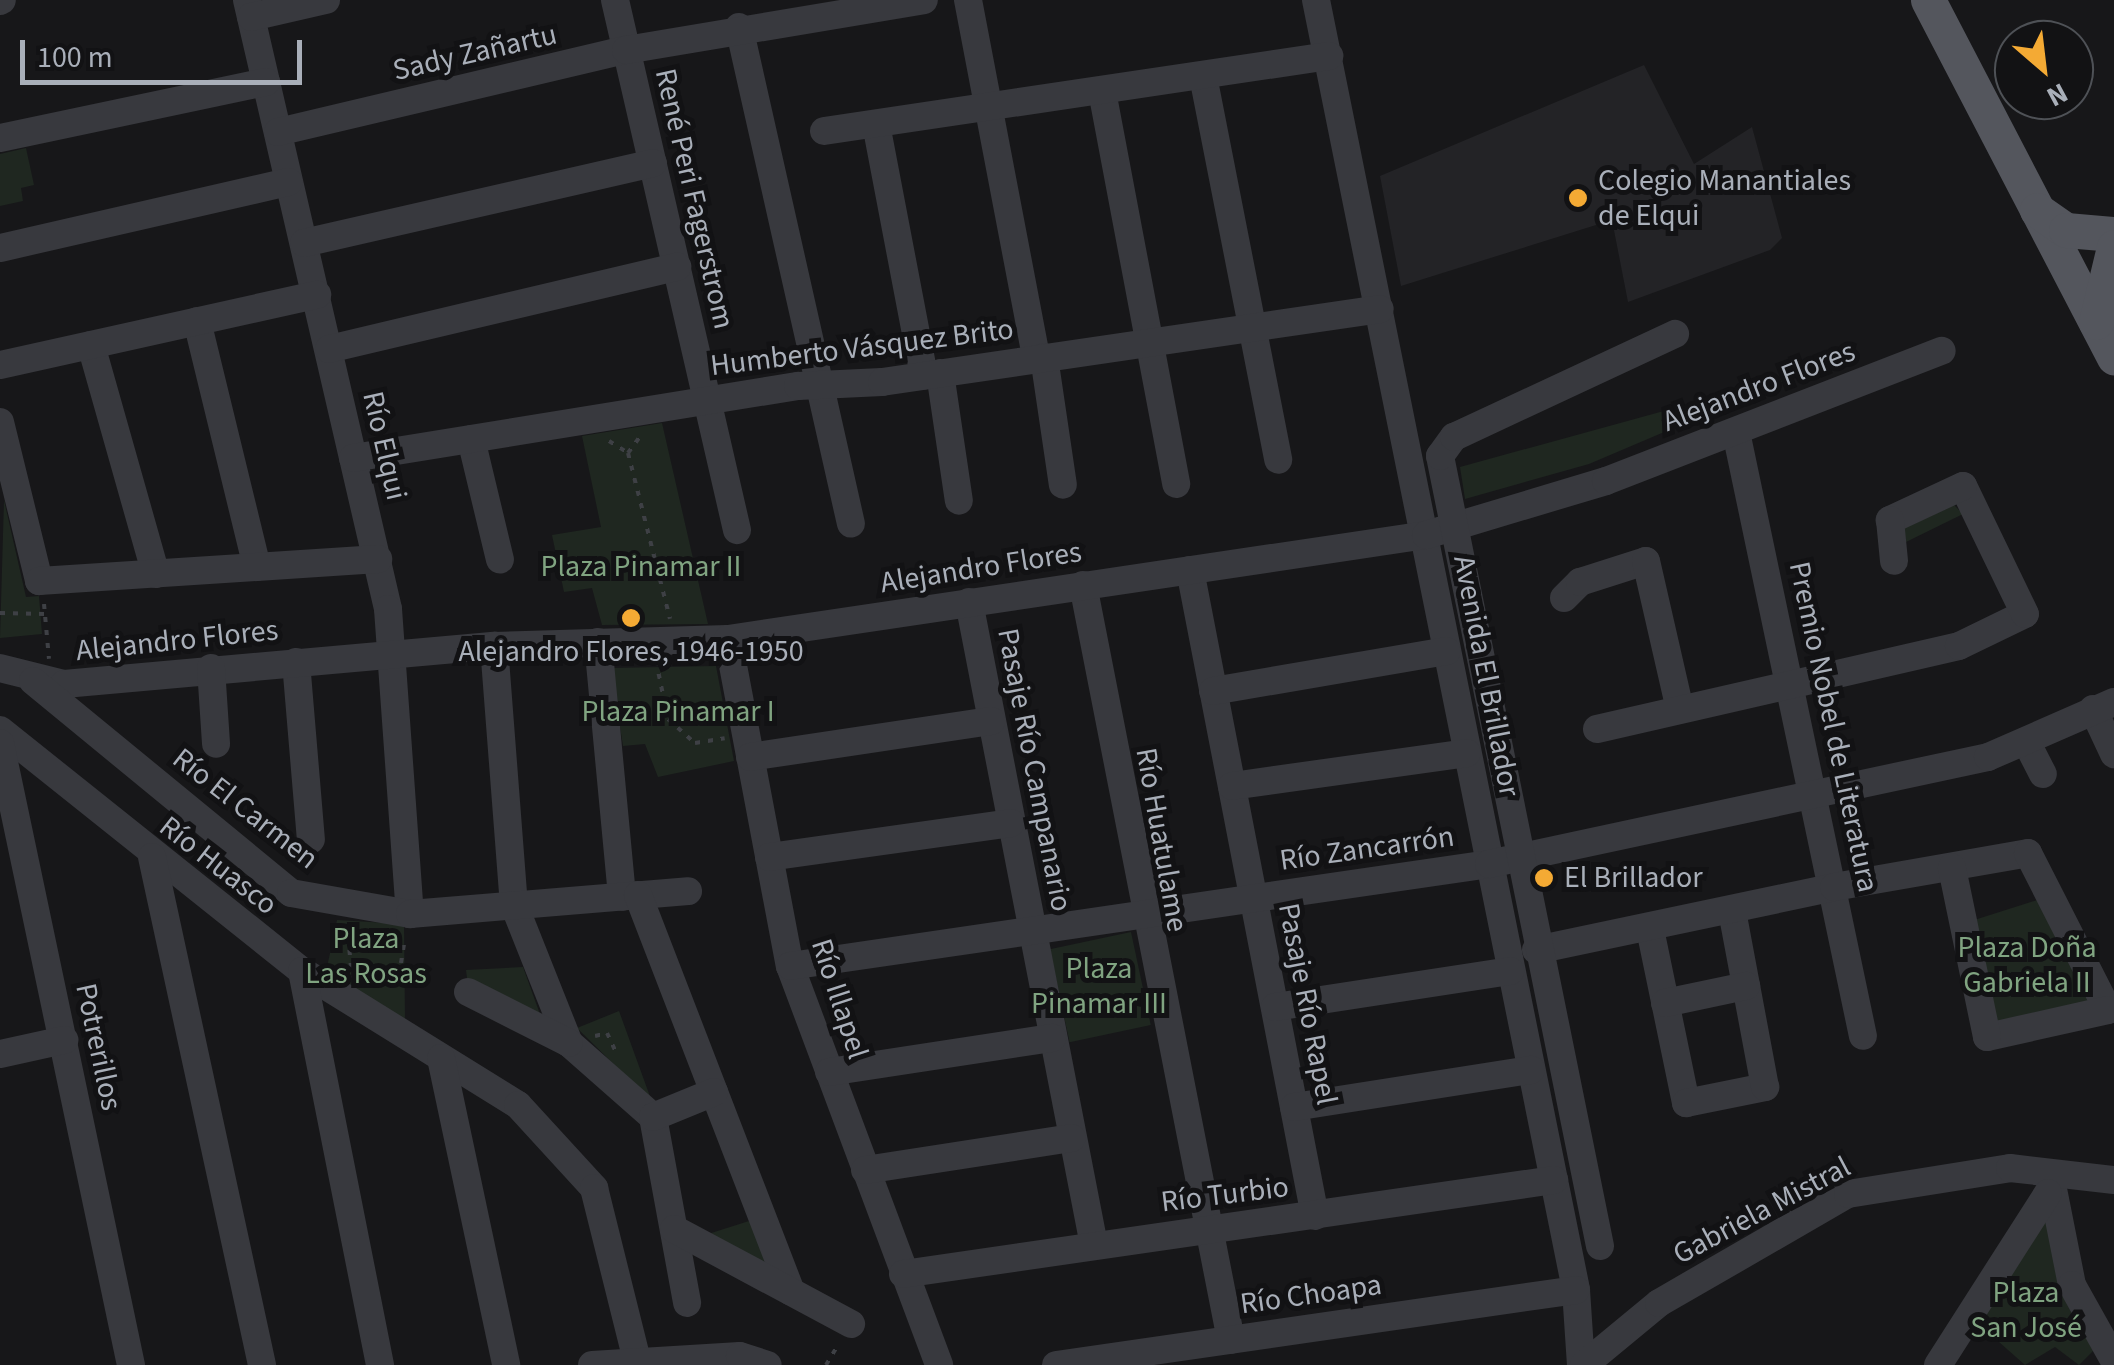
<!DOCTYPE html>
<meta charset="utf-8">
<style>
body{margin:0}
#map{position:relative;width:2114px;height:1365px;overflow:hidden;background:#171719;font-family:"Source Sans 3",sans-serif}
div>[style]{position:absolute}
.built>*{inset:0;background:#232326}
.green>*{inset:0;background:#1f2720;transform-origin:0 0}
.path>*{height:4px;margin-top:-2px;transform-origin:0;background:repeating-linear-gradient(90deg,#3e4045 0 5px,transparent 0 13px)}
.minor>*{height:28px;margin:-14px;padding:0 14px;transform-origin:14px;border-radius:14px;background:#38393e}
.major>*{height:35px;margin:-17.5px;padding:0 17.5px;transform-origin:17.5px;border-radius:17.5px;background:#54565d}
.dots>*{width:28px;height:28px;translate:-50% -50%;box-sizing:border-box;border:5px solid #121214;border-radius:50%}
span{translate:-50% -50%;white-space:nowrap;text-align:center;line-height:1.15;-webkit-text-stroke:10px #121214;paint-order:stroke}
.street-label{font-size:30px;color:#a9afb9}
.poi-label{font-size:30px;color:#a9afb9}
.left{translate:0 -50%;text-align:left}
.park-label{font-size:30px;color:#80a481}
.north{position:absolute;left:1994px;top:20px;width:100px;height:100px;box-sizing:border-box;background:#121214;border:2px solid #4e5156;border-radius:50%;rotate:152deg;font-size:28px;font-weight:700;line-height:40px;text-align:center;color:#a9afb9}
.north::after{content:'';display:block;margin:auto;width:35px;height:45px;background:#f4aa34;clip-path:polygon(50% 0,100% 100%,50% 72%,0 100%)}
.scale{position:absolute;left:20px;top:40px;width:282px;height:45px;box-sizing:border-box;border:5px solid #a9afb9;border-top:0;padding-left:12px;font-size:30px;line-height:35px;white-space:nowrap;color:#a9afb9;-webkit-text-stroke:8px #121214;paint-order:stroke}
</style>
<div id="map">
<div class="built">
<div style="clip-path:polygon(1644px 65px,1694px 164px,1752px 127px,1782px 238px,1770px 250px,1628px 302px,1612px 220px,1401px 286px,1380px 176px)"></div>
</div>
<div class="green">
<div style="clip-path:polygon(26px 148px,34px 185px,21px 188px,23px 201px,0 206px,0 154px)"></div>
<div style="clip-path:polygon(1805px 372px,1589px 464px,1465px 499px,1460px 467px)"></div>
<div style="clip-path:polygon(662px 423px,708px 624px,602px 625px,592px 588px,564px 592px,552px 535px,601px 527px,582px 436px)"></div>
<div style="clip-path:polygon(4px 500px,26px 597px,39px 596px,42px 634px,0 638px)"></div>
<div style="clip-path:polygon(1954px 505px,1963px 514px,1906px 542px,1903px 529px)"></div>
<div style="clip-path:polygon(716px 666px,734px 761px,658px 777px,645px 744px,623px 746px,611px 668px)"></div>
<div style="clip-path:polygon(2050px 896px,2097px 1005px,1991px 1028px,1968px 922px)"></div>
<div style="clip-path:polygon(337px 920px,404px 924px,405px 1021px,326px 972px)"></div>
<div style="left:1131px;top:932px;width:95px;height:83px;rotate:78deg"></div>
<div style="clip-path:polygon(523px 967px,546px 1031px,467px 978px,466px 970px)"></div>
<div style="clip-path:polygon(619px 1011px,652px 1102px,577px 1028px)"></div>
<div style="clip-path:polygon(2047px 1219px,2094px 1350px,2079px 1365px,2055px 1347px,2025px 1365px,1973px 1319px)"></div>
<div style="clip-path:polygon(749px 1221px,755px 1225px,772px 1271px,705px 1235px)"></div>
</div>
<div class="path">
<div style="left:609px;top:441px;width:22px;rotate:32deg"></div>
<div style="left:628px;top:453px;width:22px;rotate:-54deg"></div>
<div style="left:628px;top:453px;width:171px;rotate:75.8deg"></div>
<div style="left:44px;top:604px;width:55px;rotate:84.8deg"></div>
<div style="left:0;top:613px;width:45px;rotate:1.3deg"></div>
<div style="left:656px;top:661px;width:59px;rotate:78.3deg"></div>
<div style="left:668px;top:719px;width:36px;rotate:42deg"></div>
<div style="left:695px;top:743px;width:30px;rotate:-9deg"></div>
<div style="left:347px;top:924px;width:54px;rotate:84.7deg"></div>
<div style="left:369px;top:986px;width:39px;rotate:-36deg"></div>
<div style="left:401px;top:963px;width:25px;rotate:-81deg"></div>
<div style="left:595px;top:1036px;width:12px;rotate:-14deg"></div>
<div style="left:607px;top:1033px;width:23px;rotate:65deg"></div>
<div style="left:826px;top:1365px;width:23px;rotate:-59deg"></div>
</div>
<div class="minor">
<div style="left:247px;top:0;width:625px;rotate:76.96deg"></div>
<div style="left:388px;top:609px;width:306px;rotate:85.9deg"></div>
<div style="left:615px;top:0;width:544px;rotate:77.04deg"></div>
<div style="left:968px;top:0;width:364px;rotate:79.2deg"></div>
<div style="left:1316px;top:0;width:1316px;rotate:78.6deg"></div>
<div style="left:1576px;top:1290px;width:75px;rotate:86.2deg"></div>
<div style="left:0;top:1px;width:2px;rotate:-27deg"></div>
<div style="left:251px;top:17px;width:77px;rotate:-12.8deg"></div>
<div style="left:739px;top:27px;width:509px;rotate:77.3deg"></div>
<div style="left:1203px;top:76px;width:391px;rotate:78.9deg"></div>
<div style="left:1102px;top:91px;width:400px;rotate:79.3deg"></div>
<div style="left:876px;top:124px;width:256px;rotate:79.2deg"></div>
<div style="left:824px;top:131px;width:511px;rotate:-8.45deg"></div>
<div style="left:278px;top:132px;width:358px;rotate:-13.3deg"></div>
<div style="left:626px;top:50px;width:302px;rotate:-9.5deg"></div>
<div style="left:0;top:138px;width:272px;rotate:-11.9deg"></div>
<div style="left:304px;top:243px;width:358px;rotate:-12.9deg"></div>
<div style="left:0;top:248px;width:296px;rotate:-12.9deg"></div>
<div style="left:197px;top:321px;width:253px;rotate:76.3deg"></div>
<div style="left:91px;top:345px;width:238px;rotate:74.2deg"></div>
<div style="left:329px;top:349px;width:358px;rotate:-13.3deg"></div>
<div style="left:1044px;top:357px;width:129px;rotate:81.6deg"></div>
<div style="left:0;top:365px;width:325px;rotate:-12.5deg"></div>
<div style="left:940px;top:373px;width:129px;rotate:81.6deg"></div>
<div style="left:0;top:422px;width:164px;rotate:76.2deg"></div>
<div style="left:39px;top:581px;width:340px;rotate:-3.7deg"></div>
<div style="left:1736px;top:432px;width:617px;rotate:78.13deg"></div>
<div style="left:471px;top:439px;width:124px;rotate:76.5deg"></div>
<div style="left:353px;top:458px;width:451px;rotate:-9.2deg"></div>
<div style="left:798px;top:386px;width:84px;rotate:-2.7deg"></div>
<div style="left:882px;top:382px;width:503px;rotate:-8.34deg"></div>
<div style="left:1190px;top:570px;width:658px;rotate:79.05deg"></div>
<div style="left:1083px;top:585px;width:769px;rotate:78.91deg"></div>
<div style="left:1564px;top:598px;width:23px;rotate:-45deg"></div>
<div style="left:1580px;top:582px;width:69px;rotate:-17.7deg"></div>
<div style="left:1646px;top:561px;width:148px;rotate:77.1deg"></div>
<div style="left:969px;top:602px;width:655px;rotate:79deg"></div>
<div style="left:728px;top:639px;width:333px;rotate:79.3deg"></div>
<div style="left:790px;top:966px;width:426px;rotate:69.5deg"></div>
<div style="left:598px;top:642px;width:256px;rotate:84.6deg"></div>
<div style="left:494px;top:646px;width:260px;rotate:85.6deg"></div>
<div style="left:514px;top:905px;width:149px;rotate:68.3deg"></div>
<div style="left:569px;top:1043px;width:112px;rotate:41.4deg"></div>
<div style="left:296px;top:662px;width:178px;rotate:85.2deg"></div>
<div style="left:0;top:668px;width:66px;rotate:14deg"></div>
<div style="left:64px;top:684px;width:432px;rotate:-5.1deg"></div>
<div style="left:494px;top:646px;width:234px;rotate:-1.7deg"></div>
<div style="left:728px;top:639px;width:706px;rotate:-8.47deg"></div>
<div style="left:1426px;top:535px;width:188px;rotate:-16.7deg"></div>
<div style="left:1606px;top:481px;width:360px;rotate:-21.2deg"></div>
<div style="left:211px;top:668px;width:76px;rotate:86.2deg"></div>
<div style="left:33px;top:681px;width:334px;rotate:39.4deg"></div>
<div style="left:291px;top:893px;width:121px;rotate:10deg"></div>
<div style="left:410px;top:914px;width:279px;rotate:-4.7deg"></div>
<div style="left:1213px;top:691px;width:237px;rotate:-9.7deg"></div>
<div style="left:2093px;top:709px;width:50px;rotate:65deg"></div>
<div style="left:1597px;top:729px;width:371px;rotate:-12.9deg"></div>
<div style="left:1959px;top:646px;width:73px;rotate:-25.9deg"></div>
<div style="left:2025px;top:614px;width:142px;rotate:-115.8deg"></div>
<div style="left:1963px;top:486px;width:81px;rotate:155deg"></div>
<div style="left:1890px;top:520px;width:41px;rotate:84.4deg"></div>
<div style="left:0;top:730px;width:386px;rotate:38.6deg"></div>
<div style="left:302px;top:971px;width:254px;rotate:31.8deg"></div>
<div style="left:518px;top:1105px;width:113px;rotate:47.5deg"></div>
<div style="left:594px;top:1188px;width:178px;rotate:76deg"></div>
<div style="left:2026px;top:741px;width:37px;rotate:63deg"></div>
<div style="left:0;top:743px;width:636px;rotate:78.11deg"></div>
<div style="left:750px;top:757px;width:244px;rotate:-8.5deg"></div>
<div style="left:1232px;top:786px;width:237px;rotate:-8deg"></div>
<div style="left:152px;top:857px;width:520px;rotate:77.78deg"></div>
<div style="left:769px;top:857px;width:244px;rotate:-8deg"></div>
<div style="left:638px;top:895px;width:425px;rotate:68.9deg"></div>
<div style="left:1650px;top:929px;width:178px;rotate:78.3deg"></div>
<div style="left:1686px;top:1103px;width:81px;rotate:-11.4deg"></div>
<div style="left:1765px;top:1087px;width:179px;rotate:-100.6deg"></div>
<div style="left:1536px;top:950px;width:305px;rotate:-11.9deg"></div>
<div style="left:1834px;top:887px;width:197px;rotate:-9.9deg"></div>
<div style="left:2028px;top:853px;width:176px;rotate:63deg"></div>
<div style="left:2108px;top:1010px;width:124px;rotate:167.4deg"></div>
<div style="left:1987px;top:1037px;width:173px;rotate:-101.7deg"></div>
<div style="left:790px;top:966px;width:706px;rotate:-8.3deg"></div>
<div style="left:1489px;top:864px;width:510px;rotate:-12.1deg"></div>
<div style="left:1988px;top:757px;width:137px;rotate:-23.6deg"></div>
<div style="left:302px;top:971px;width:402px;rotate:78.8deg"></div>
<div style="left:468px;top:992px;width:113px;rotate:26.8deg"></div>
<div style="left:1665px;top:1003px;width:83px;rotate:-11.9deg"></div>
<div style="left:1275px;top:1007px;width:238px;rotate:-8.7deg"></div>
<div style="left:0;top:1054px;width:66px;rotate:-12.3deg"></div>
<div style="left:441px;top:1058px;width:314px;rotate:78deg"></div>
<div style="left:829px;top:1072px;width:226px;rotate:-8.7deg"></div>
<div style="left:1294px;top:1107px;width:240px;rotate:-8.9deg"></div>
<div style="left:653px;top:1117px;width:189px;rotate:79.6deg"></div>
<div style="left:653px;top:1117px;width:66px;rotate:-22.3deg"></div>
<div style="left:865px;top:1170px;width:209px;rotate:-8.8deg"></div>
<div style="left:2051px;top:1179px;width:108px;rotate:78.8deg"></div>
<div style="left:2072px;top:1285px;width:86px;rotate:60.8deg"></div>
<div style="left:674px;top:1229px;width:201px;rotate:28.2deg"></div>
<div style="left:1600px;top:1246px;width:806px;rotate:-101.45deg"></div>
<div style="left:1440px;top:456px;width:24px;rotate:-54deg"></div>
<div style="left:1454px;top:437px;width:244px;rotate:-25deg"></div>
<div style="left:903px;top:1274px;width:658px;rotate:-8.22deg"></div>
<div style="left:592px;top:1365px;width:148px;rotate:-3.5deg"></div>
<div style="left:740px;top:1356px;width:29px;rotate:18deg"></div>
<div style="left:1056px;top:1365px;width:525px;rotate:-8.21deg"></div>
<div style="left:1584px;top:1365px;width:97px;rotate:-39.6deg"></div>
<div style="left:1659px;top:1303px;width:218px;rotate:-30deg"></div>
<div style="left:1848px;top:1194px;width:164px;rotate:-9.1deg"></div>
<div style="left:2010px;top:1168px;width:105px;rotate:6.6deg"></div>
<div style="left:1938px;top:1365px;width:204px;rotate:-57.4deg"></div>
</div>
<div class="major">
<div style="left:1928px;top:0;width:403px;rotate:62.5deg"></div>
<div style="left:2037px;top:210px;width:35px;rotate:35deg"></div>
<div style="left:2066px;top:230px;width:48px;rotate:4.8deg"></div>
<div style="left:2096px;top:322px;width:77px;rotate:-76.5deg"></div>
</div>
<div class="dots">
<div style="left:1578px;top:198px;background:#f4aa34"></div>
<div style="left:631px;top:618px;background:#f4aa34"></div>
<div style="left:1544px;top:878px;background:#f4aa34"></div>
</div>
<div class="street-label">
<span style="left:475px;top:53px;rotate:-13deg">Sady Zañartu</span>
<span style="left:694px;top:199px;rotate:77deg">René Peri Fagerstrom</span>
<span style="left:862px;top:348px;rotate:-7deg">Humberto Vásquez Brito</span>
<span style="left:1759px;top:387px;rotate:-21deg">Alejandro Flores</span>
<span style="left:384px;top:446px;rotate:77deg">Río Elqui</span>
<span style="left:981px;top:568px;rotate:-9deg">Alejandro Flores</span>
<span style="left:177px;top:641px;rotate:-6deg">Alejandro Flores</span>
<span style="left:1486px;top:676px;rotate:79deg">Avenida El Brillador</span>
<span style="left:1833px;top:727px;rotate:78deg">Premio Nobel de Literatura</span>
<span style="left:1034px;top:770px;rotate:79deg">Pasaje Río Campanario</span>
<span style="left:245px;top:809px;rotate:38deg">Río El Carmen</span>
<span style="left:1161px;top:840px;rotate:80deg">Río Huatulame</span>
<span style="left:1367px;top:849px;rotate:-8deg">Río Zancarrón</span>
<span style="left:218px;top:866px;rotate:38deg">Río Huasco</span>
<span style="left:839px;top:999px;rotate:72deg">Río Illapel</span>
<span style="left:1307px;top:1004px;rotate:79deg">Pasaje Río Rapel</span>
<span style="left:98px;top:1047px;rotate:78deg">Potrerillos</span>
<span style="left:1225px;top:1195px;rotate:-7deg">Río Turbio</span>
<span style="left:1762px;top:1211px;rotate:-28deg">Gabriela Mistral</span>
<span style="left:1311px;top:1295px;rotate:-8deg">Río Choapa</span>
</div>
<div class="poi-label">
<span class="left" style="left:1598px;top:198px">Colegio Manantiales<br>de Elqui</span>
<span style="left:631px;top:652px">Alejandro Flores, 1946-1950</span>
<span class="left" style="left:1564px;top:878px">El Brillador</span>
</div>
<div class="park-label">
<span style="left:641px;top:567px">Plaza Pinamar II</span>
<span style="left:678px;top:712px">Plaza Pinamar I</span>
<span style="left:366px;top:956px">Plaza<br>Las Rosas</span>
<span style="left:2027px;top:965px">Plaza Doña<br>Gabriela II</span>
<span style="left:1099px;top:986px">Plaza<br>Pinamar III</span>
<span style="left:2026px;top:1310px">Plaza<br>San José</span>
</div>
<div class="north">N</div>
<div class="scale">100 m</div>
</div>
